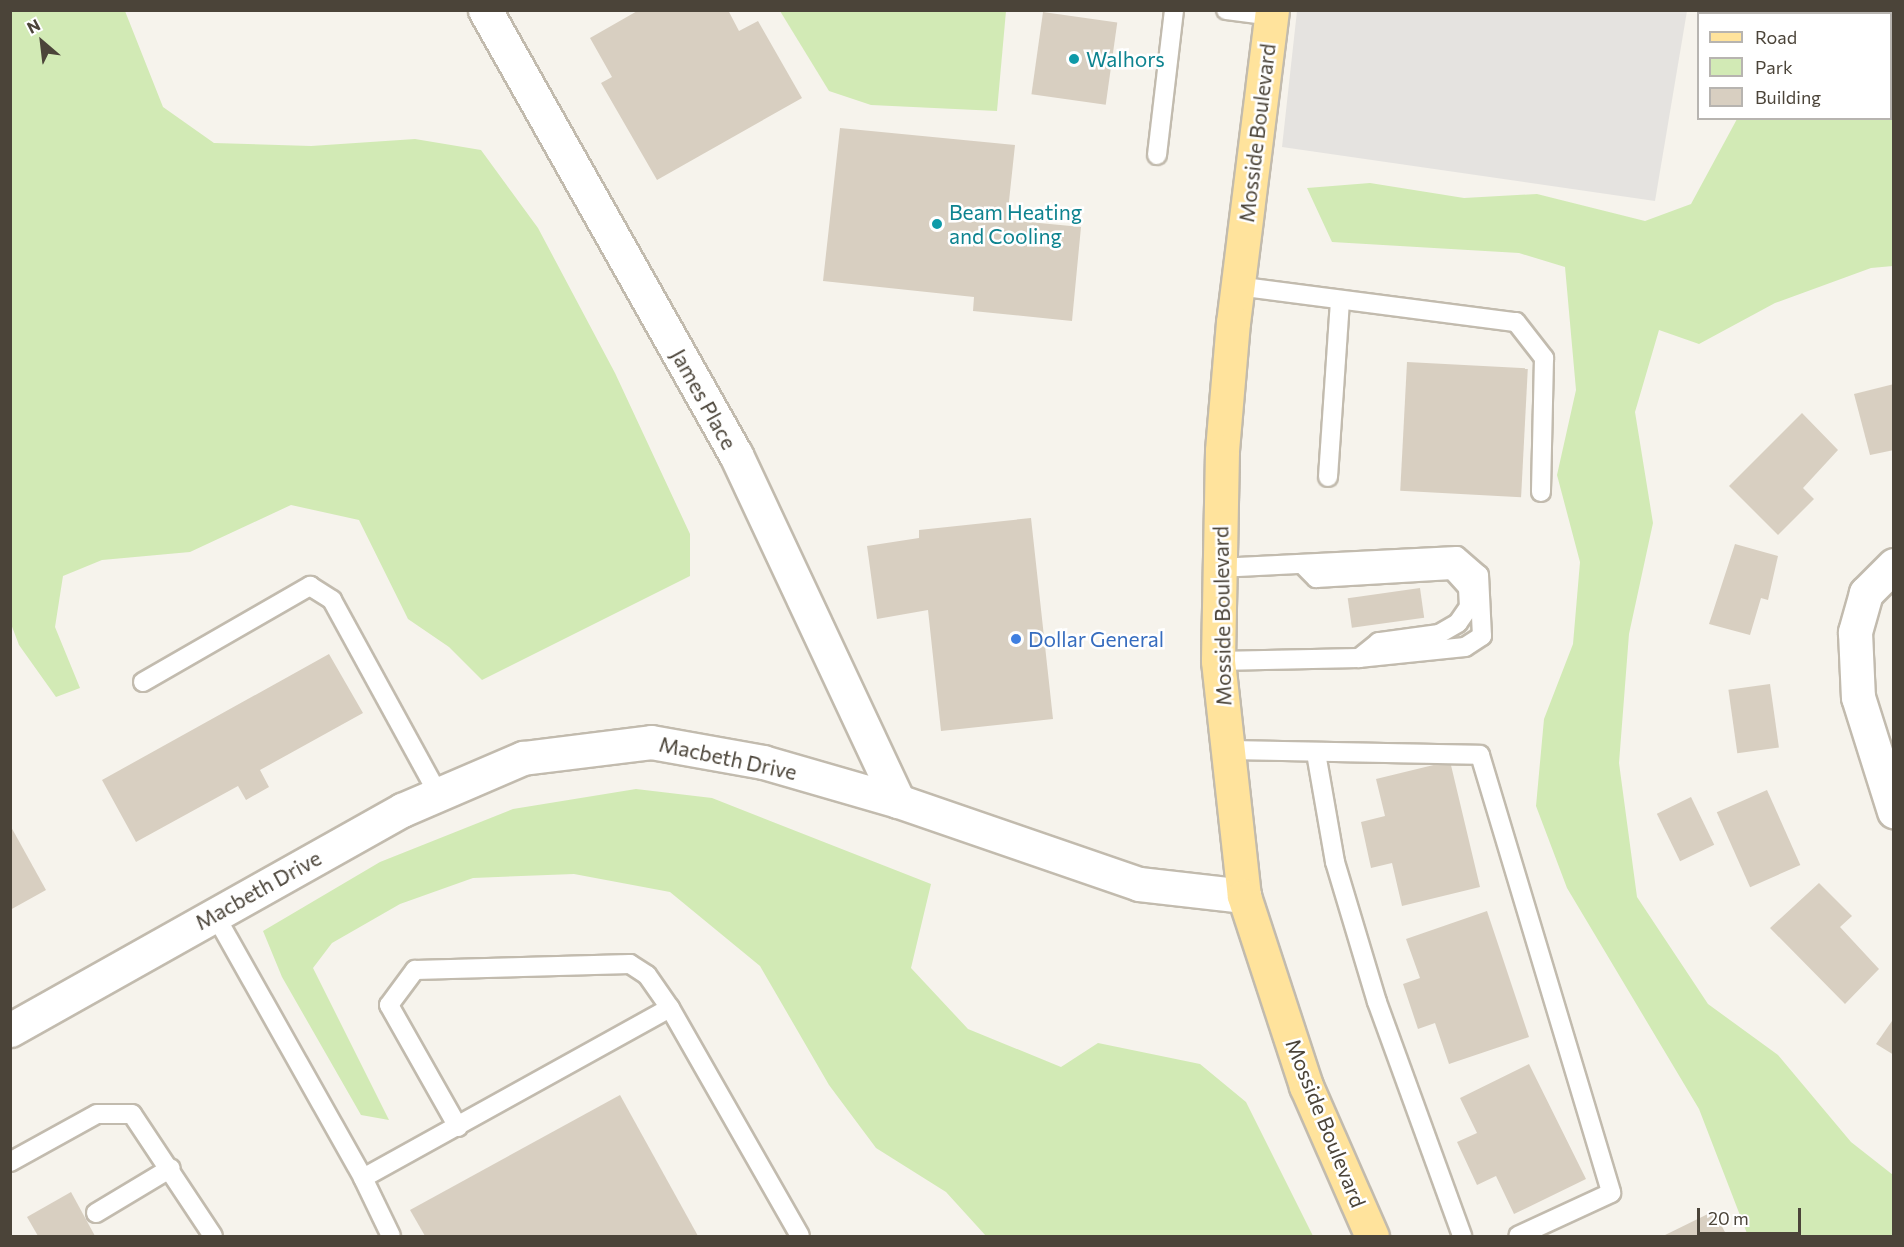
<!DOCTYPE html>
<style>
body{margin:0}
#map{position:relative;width:1904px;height:1247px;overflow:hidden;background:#f6f3ec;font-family:Commissioner,sans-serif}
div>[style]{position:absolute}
.green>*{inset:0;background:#d2eab5}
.parking>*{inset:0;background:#e5e3e0}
.building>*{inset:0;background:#d8cfc1;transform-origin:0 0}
.roads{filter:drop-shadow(2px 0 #c2bbae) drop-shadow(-2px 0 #c2bbae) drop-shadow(0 2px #c2bbae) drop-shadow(0 -2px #c2bbae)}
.service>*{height:18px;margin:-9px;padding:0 9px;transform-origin:9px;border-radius:9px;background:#fff}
.minor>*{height:33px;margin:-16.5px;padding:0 16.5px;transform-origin:16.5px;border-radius:16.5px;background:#fff}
.primary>*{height:33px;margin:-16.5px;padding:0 16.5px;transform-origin:16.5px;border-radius:16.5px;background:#ffe39c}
.dots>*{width:16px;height:16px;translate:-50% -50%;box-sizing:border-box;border:3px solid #fff;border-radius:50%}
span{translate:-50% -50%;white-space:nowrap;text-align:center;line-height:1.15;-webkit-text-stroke:5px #fff;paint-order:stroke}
.culture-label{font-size:21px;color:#0d838f}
.left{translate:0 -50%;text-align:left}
.street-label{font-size:21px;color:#4b4439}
.shop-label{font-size:21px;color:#366cbe}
.frame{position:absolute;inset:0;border:12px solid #4b4439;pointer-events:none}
.legend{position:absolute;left:1697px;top:12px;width:195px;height:108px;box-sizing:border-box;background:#fff;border:2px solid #b7b4b0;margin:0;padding:8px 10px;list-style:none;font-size:18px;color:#4b4439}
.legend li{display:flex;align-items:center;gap:12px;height:30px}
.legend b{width:30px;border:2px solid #b7b4b0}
.north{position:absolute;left:12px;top:12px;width:60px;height:60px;-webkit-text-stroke:4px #fff;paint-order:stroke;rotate:332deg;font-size:16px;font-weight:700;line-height:24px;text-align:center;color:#4b4439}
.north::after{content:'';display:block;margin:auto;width:21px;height:27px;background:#4b4439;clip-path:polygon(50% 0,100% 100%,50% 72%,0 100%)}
.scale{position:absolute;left:1697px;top:1208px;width:104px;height:27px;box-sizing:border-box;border:3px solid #4b4439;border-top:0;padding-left:8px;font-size:18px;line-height:21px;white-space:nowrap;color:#4b4439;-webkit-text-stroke:4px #fff;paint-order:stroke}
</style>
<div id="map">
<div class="green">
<div style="clip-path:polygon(10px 11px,125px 11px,163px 107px,214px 143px,311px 146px,415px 139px,481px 150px,538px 228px,615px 373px,690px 534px,690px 576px,482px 680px,449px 647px,408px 619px,359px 520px,291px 505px,190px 552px,102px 560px,63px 576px,55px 627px,80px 688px,56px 697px,19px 645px,11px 624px)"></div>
<div style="clip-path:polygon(780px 11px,1006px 11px,997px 111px,871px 105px,829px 91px)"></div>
<div style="clip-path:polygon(1833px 11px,1893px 11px,1893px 266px,1871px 268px,1775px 303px,1699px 344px,1659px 330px,1635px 412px,1653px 523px,1629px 634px,1619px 763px,1637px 897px,1708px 1004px,1778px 1055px,1851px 1142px,1893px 1175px,1893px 1236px,1748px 1236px,1699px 1109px,1567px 888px,1536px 806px,1544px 719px,1573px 644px,1580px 562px,1557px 475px,1576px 390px,1565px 267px,1519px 253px,1332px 242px,1307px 188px,1370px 183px,1464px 198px,1537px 194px,1645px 221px,1691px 204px,1737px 119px,1890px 118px,1890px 14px)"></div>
<div style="clip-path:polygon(636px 789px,712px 798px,931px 884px,911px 968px,968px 1029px,1061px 1067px,1098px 1043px,1200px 1064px,1246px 1102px,1313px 1236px,986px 1236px,946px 1192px,876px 1148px,829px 1085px,760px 966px,670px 892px,574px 874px,473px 878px,400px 904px,332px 943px,313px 968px,389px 1120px,361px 1115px,282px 977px,263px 931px,380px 862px,513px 809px)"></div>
</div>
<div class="parking">
<div style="clip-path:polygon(1297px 11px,1687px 11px,1655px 201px,1282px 147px)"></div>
</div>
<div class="building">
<div style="clip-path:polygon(639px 10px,728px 10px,739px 31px,758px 21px,802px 98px,657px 180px,601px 83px,612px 77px,590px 38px)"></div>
<div style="left:1043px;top:12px;width:75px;height:83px;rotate:8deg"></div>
<div style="clip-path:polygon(840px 128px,1015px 145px,1007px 220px,1081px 227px,1072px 321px,973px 311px,974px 297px,823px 281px)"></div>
<div style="left:1407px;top:362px;width:121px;height:129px;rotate:3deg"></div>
<div style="clip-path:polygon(1894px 384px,1894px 450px,1870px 455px,1854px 394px)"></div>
<div style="clip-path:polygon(1802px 413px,1838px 450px,1803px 488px,1814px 499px,1778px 535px,1729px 486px)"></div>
<div style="clip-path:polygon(1031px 518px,1053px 719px,941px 731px,928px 610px,877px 619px,867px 546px,919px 538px,919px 530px)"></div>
<div style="clip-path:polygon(1735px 544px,1778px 556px,1768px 600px,1761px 598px,1750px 635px,1709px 624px)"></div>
<div style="left:1420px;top:588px;width:30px;height:73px;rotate:82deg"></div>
<div style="clip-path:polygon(329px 654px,363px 713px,260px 770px,269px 787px,246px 800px,238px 786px,136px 842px,102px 780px)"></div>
<div style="left:1770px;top:684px;width:64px;height:42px;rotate:82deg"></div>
<div style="clip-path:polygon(1450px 761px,1480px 887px,1402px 906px,1392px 863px,1371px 868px,1361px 822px,1385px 816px,1376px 779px)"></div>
<div style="left:1767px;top:790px;width:82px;height:55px;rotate:66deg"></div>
<div style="left:1691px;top:797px;width:53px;height:38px;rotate:64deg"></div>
<div style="clip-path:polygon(10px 825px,46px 890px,10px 910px)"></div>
<div style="clip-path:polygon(1819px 883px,1852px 916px,1840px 927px,1879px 969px,1845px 1004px,1770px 928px)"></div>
<div style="clip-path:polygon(1487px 911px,1529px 1037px,1449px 1064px,1435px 1023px,1418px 1029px,1403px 984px,1420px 978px,1406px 939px)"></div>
<div style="clip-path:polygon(1894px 1018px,1894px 1055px,1876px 1044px)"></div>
<div style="clip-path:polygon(1529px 1064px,1586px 1179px,1514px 1214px,1496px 1176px,1477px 1185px,1457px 1142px,1477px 1133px,1460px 1098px)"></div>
<div style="clip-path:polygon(620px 1095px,698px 1236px,425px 1236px,410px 1210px)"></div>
<div style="clip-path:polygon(71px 1192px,95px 1236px,38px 1236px,27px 1217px)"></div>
<div style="clip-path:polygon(1714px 1211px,1727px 1236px,1663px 1236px)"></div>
</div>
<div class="roads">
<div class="service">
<div style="left:1226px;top:10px;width:46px;rotate:7.4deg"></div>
<div style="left:1157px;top:155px;width:146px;rotate:-83.3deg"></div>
<div style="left:1237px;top:286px;width:281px;rotate:7.4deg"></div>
<div style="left:1516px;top:322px;width:46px;rotate:52.1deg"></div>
<div style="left:1544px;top:358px;width:134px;rotate:91.3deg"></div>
<div style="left:1328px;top:477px;width:177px;rotate:-86.1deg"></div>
<div style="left:1302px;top:564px;width:20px;rotate:45deg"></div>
<div style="left:1316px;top:578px;width:136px;rotate:-3.4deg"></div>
<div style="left:1452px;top:570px;width:24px;rotate:48deg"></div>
<div style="left:1468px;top:588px;width:19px;rotate:87deg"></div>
<div style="left:1469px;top:607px;width:19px;rotate:125deg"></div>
<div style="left:1458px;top:623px;width:22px;rotate:150deg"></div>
<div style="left:1439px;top:634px;width:61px;rotate:172.4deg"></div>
<div style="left:1379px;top:642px;width:26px;rotate:141deg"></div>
<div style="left:1218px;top:568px;width:239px;rotate:-2.9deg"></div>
<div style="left:1457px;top:556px;width:29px;rotate:41deg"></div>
<div style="left:1479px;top:575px;width:61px;rotate:87.2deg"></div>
<div style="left:1482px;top:636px;width:20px;rotate:147deg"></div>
<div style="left:1465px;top:647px;width:107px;rotate:174.1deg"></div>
<div style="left:1359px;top:658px;width:141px;rotate:178.8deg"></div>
<div style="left:143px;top:682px;width:193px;rotate:-29.9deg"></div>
<div style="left:310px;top:586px;width:26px;rotate:32deg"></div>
<div style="left:332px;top:600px;width:221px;rotate:61.3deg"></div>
<div style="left:1227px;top:750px;width:253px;rotate:1.1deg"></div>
<div style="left:1480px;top:755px;width:457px;rotate:73.3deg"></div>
<div style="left:1611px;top:1193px;width:102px;rotate:155.2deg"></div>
<div style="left:1316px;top:753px;width:111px;rotate:80.1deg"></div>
<div style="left:1335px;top:862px;width:146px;rotate:73.3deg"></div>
<div style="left:1377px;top:1002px;width:249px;rotate:70deg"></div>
<div style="left:215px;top:915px;width:302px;rotate:60.6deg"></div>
<div style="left:363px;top:1178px;width:351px;rotate:-29deg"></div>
<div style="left:670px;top:1008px;width:262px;rotate:60.3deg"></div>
<div style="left:458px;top:1127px;width:140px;rotate:-119.5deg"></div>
<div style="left:389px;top:1005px;width:44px;rotate:-53.4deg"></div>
<div style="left:415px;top:970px;width:215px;rotate:-1.6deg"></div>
<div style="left:630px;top:964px;width:20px;rotate:33deg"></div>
<div style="left:647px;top:975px;width:40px;rotate:55.1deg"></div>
<div style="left:10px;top:1162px;width:99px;rotate:-28.9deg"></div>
<div style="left:97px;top:1114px;width:35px"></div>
<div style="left:132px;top:1114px;width:146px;rotate:56.4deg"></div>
<div style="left:363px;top:1178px;width:64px;rotate:64.2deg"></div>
<div style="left:96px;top:1213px;width:87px;rotate:-31deg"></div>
</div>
<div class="minor">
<div style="left:485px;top:10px;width:511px;rotate:60.58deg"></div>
<div style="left:736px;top:455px;width:382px;rotate:64.9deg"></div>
<div style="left:1894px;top:565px;width:40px;rotate:135deg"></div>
<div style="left:1866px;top:593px;width:41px;rotate:105.8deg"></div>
<div style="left:1855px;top:632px;width:65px;rotate:87.4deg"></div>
<div style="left:1858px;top:697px;width:120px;rotate:72.5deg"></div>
<div style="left:10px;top:1030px;width:450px;rotate:-29.3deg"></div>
<div style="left:402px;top:810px;width:132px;rotate:-23.3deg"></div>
<div style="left:523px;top:758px;width:129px;rotate:-7.1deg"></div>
<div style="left:651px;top:742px;width:114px;rotate:10.1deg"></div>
<div style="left:763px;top:762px;width:141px;rotate:16.1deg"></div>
<div style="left:898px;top:801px;width:255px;rotate:19deg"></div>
<div style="left:1139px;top:884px;width:106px;rotate:6.5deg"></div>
</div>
<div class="primary">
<div style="left:1272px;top:10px;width:314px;rotate:97.1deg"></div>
<div style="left:1233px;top:322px;width:129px;rotate:94.9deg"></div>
<div style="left:1222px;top:451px;width:210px;rotate:91.1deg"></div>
<div style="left:1218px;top:661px;width:236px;rotate:83.7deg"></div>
<div style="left:1244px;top:896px;width:200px;rotate:71.9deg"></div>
<div style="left:1306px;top:1086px;width:164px;rotate:66.3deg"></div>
</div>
</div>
<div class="dots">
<div style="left:1074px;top:59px;background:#0f9aa8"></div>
<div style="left:937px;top:224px;background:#0f9aa8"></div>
<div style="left:1016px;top:639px;background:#3f7fe0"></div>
</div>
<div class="culture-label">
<span class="left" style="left:1086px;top:59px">Walhors</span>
<span class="left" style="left:949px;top:224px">Beam Heating<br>and Cooling</span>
</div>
<div class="street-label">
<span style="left:1257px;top:133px;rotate:-83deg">Mosside Boulevard</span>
<span style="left:704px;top:399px;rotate:61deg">James Place</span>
<span style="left:1222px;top:616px;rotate:-91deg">Mosside Boulevard</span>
<span style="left:728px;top:758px;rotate:12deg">Macbeth Drive</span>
<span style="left:258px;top:890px;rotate:-29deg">Macbeth Drive</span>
<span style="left:1326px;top:1123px;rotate:68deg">Mosside Boulevard</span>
</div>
<div class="shop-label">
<span class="left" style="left:1028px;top:639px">Dollar General</span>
</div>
<div class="frame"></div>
<ul class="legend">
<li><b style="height:8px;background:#ffe39c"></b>Road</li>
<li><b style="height:16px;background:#d2eab5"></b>Park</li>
<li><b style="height:16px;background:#d8cfc1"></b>Building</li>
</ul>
<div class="north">N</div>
<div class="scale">20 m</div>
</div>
